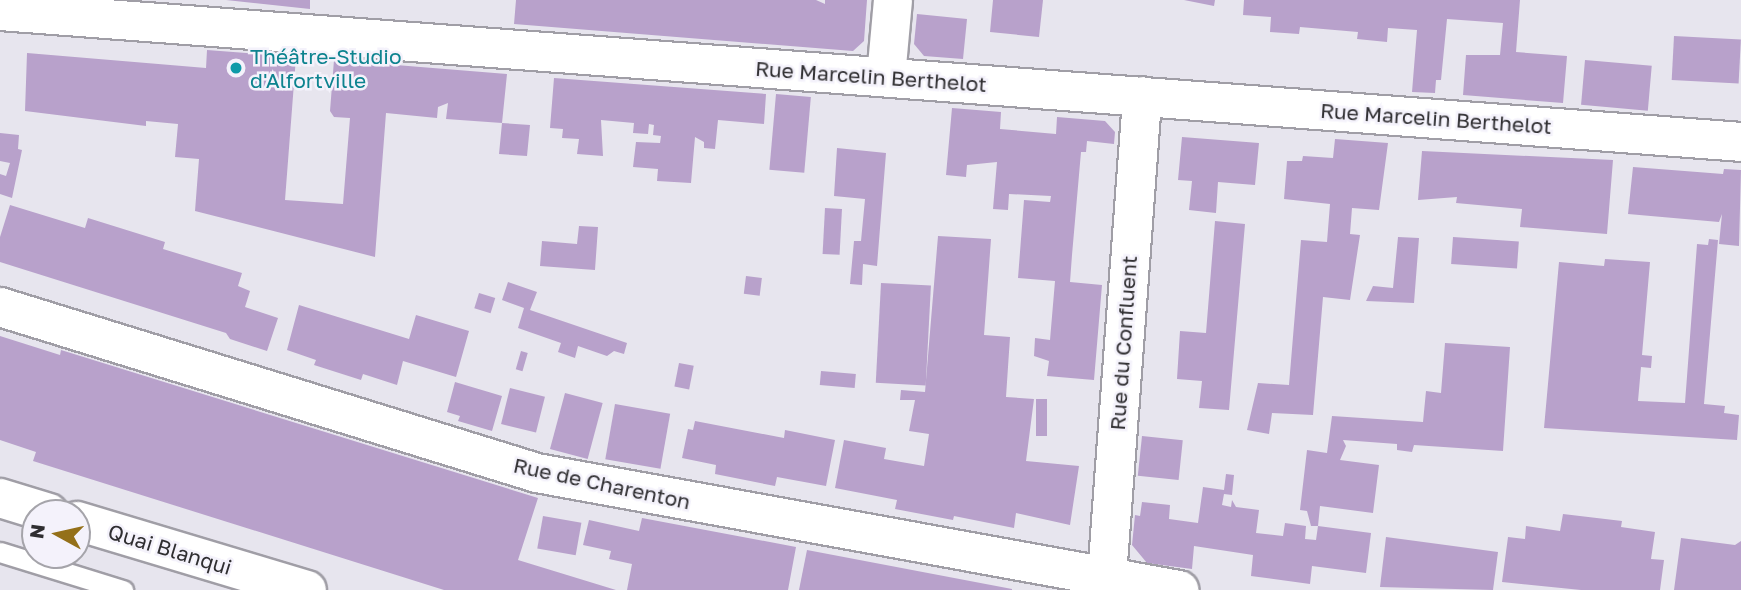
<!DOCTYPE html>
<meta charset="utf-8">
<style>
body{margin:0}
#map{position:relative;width:1741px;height:590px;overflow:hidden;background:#e7e5ee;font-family:"Golos Text",sans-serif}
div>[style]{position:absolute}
.building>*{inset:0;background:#b8a1cb;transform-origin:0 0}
.roads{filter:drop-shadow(2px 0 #a09ea6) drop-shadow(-2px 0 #a09ea6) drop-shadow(0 2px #a09ea6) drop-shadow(0 -2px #a09ea6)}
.service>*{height:19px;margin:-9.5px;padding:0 9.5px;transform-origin:9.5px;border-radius:9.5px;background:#fff}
.minor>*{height:38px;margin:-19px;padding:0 19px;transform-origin:19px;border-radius:19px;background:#fff}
.secondary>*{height:38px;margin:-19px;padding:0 19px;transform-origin:19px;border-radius:19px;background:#fff}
.dots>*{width:19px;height:19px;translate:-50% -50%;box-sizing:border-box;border:4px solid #f4f2fb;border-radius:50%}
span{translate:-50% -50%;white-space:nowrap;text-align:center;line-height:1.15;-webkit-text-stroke:5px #f4f2fb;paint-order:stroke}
.culture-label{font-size:21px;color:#0d838f}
.left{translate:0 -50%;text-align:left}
.street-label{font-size:21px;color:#2f2e31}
.north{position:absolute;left:21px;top:499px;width:70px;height:70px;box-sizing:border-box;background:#f4f2fb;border:2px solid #a5a4aa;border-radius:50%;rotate:278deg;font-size:19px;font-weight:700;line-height:28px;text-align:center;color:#2f2e31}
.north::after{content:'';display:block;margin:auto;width:24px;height:32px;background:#947019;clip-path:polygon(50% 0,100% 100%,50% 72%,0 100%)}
</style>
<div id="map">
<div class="building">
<div style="clip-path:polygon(226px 0,310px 0,310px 9px)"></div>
<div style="clip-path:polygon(516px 0,816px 0,825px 4px,825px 0,867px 0,864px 41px,853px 51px,514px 24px)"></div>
<div style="clip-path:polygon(993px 0,1043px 0,1039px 37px,990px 32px)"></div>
<div style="clip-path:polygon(1184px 0,1215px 0,1214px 6px)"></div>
<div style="clip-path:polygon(1244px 0,1520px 0,1516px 52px,1567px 56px,1563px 103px,1463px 95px,1466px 55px,1500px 55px,1503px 23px,1447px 19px,1441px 80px,1436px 80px,1435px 93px,1412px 92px,1417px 30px,1388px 28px,1387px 42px,1357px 39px,1358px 32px,1300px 27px,1299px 34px,1270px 32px,1271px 17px,1243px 15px)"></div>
<div style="clip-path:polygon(917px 14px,967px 19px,963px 59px,924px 56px,914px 44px)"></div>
<div style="left:1674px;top:36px;width:67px;height:44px;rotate:3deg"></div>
<div style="clip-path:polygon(207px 50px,296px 57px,285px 200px,343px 204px,350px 118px,334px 117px,330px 111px,334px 60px,507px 74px,502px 123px,530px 125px,527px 156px,499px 154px,502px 123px,446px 119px,448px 103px,438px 107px,437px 118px,386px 113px,375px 257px,195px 211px,199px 159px,175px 157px,178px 124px,146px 121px,146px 126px,25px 111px,27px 53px,206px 68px)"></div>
<div style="left:1585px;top:60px;width:67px;height:45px;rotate:5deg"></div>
<div style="clip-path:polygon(554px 78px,766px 94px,764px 124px,718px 120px,715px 149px,704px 148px,704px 142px,695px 137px,691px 183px,657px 181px,658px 169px,633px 167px,636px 142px,660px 143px,661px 136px,653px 135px,654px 125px,649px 124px,648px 134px,633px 133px,634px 123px,601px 120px,603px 156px,577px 154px,579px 139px,562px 138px,563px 129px,550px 128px)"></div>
<div style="left:776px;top:94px;width:35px;height:76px;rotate:5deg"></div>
<div style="clip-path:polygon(952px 108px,1001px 112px,1000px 129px,1056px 134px,1057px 117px,1105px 121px,1115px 132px,1114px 144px,1087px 141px,1086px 152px,1081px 152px,1072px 255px,1070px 282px,1102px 285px,1094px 380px,1047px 376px,1049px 361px,1034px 356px,1035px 338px,1050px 340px,1055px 281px,1018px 278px,1024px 200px,1050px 202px,1051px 196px,1009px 194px,1008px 210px,993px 209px,997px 162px,967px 165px,966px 177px,946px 175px)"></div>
<div style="clip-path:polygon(0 133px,19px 135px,18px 149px,22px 150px,12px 198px,0 194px,0 174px,6px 176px,10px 163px,0 161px)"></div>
<div style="clip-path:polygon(1182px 137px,1259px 143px,1255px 185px,1218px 182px,1216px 213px,1189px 210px,1192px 181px,1178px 180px)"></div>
<div style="clip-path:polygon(1335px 139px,1388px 143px,1379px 210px,1352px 208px,1350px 234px,1360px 235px,1350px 300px,1323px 297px,1313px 415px,1272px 413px,1269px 434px,1247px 430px,1258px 383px,1289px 385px,1301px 240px,1327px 242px,1330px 204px,1284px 199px,1287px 161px,1302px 161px,1303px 156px,1333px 158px)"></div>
<div style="clip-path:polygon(837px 148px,886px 153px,877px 266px,863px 264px,862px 285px,850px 284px,854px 241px,861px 241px,865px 199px,834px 196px)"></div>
<div style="clip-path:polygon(1422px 151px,1613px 160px,1607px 234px,1520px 227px,1522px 209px,1456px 203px,1457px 197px,1418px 200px)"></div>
<div style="clip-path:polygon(1633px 167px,1723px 174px,1724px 169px,1741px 170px,1739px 246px,1719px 244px,1722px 214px,1719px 222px,1628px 214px)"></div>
<div style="clip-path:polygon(10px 205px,85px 228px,88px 218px,165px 242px,163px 249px,242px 273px,238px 286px,250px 291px,245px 307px,278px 318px,267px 351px,230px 339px,226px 333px,0 262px,0 237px)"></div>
<div style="left:825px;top:208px;width:17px;height:46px;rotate:3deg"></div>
<div style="clip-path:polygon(1215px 221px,1245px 224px,1229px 410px,1199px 408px,1202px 381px,1177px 379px,1180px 331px,1206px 333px)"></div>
<div style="clip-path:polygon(579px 226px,598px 227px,595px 270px,540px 266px,542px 241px,577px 244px)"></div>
<div style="clip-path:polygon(938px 236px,991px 239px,984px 335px,1010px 337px,1006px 397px,1034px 399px,1026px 461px,1079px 466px,1070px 525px,1016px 513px,1014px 528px,954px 516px,953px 520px,895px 509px,897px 500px,835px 488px,844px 440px,886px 448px,884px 459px,924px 466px,929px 434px,909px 431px,915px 400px,900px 400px,901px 390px,925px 392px)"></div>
<div style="clip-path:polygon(1398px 237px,1419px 238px,1414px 303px,1366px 301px,1373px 286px,1393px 288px)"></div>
<div style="left:1453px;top:237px;width:66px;height:27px;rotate:4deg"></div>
<div style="clip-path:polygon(1709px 239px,1718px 240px,1704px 404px,1725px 406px,1724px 413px,1739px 415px,1737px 440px,1544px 428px,1559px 262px,1604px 266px,1605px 259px,1650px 262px,1642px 355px,1652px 356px,1651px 368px,1641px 367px,1638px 401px,1685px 403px,1697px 244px,1708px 245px)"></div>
<div style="left:746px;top:276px;width:16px;height:18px;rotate:7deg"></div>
<div style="clip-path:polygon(508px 282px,537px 292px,530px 310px,627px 343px,624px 354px,614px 351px,607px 356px,578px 346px,575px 358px,558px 352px,561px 343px,518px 328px,524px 308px,502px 300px)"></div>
<div style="left:881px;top:283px;width:50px;height:100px;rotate:3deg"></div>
<div style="left:479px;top:293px;width:17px;height:16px;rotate:17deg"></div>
<div style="clip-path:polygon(299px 305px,409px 339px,416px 315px,469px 331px,456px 377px,403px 361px,397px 385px,363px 374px,361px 380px,314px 365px,316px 360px,287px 350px)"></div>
<div style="clip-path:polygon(0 336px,60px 355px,61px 350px,538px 498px,518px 560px,616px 590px,444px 590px,33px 461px,36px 452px,0 440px)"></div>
<div style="clip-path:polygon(1445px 343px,1510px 347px,1503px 451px,1414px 445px,1412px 452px,1397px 450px,1397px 444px,1343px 440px,1346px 446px,1340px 460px,1379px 465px,1373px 513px,1320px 506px,1318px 526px,1311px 526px,1307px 511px,1300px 510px,1307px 450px,1327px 453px,1332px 416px,1423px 422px,1426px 391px,1441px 393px)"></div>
<div style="left:521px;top:351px;width:7px;height:19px;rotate:16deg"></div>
<div style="left:679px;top:363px;width:15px;height:24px;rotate:11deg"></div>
<div style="left:821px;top:371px;width:35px;height:14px;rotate:5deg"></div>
<div style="clip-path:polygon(455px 382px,502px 396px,492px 431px,458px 421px,460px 416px,447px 412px)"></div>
<div style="left:510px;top:388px;width:36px;height:37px;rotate:14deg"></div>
<div style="left:565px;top:393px;width:39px;height:58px;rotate:15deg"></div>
<div style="left:1036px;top:399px;width:11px;height:37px"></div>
<div style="left:615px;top:404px;width:56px;height:56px;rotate:10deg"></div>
<div style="clip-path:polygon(695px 421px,784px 438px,785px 430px,835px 440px,826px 486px,777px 477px,775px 486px,715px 474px,716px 465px,682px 458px,688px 429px,693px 430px)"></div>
<div style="left:1142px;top:436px;width:41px;height:40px;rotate:6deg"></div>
<div style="clip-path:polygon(1226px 474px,1234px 475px,1232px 495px,1224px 494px,1222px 505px,1231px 507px,1232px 500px,1236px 507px,1259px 510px,1256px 533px,1283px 536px,1285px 523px,1306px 526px,1305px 539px,1316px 540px,1318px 526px,1371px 533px,1366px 573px,1312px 566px,1310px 584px,1251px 576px,1253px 555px,1194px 546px,1192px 569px,1147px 563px,1132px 545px,1135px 515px,1140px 516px,1142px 502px,1170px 505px,1169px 519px,1198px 523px,1203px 487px,1224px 490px)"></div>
<div style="clip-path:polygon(1563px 514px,1622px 521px,1621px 527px,1655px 532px,1651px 559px,1664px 560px,1660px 590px,1581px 590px,1502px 582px,1508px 537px,1525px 539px,1526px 526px,1560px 531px)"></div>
<div style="left:543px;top:516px;width:39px;height:33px;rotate:10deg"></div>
<div style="clip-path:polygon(642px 518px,796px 547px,788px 590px,627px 590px,632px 564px,609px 559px,611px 551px,583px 545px,589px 520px,639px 531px)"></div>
<div style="clip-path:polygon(1386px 537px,1498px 552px,1493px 590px,1380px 587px)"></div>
<div style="clip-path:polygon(1681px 538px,1735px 545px,1741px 541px,1741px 590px,1674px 590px)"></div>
<div style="clip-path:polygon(807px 550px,1012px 589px,1012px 590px,799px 590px)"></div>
</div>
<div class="roads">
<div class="service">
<div style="left:0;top:552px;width:129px;rotate:17.2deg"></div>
</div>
<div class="minor">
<div style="left:0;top:11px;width:1746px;rotate:4.3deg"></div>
<div style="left:886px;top:77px;width:77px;rotate:-84.8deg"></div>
<div style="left:0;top:307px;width:562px;rotate:17.18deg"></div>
<div style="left:537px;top:473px;width:653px;rotate:10.33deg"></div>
<div style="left:1106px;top:590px;width:495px;rotate:-85.8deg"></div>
</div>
<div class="secondary">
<div style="left:0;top:498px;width:51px;rotate:17deg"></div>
<div style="left:77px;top:521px;width:240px;rotate:16.7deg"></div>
</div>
</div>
<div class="dots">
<div style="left:236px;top:68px;background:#0f9aa8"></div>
</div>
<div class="culture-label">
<span class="left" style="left:250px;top:68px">Théâtre-Studio<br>d'Alfortville</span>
</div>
<div class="street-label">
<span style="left:871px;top:76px;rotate:4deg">Rue Marcelin Berthelot</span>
<span style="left:1436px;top:118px;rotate:4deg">Rue Marcelin Berthelot</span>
<span style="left:1123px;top:343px;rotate:-86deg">Rue du Confluent</span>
<span style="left:602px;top:483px;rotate:12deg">Rue de Charenton</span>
<span style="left:170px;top:549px;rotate:17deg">Quai Blanqui</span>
</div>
<div class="north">N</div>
</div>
